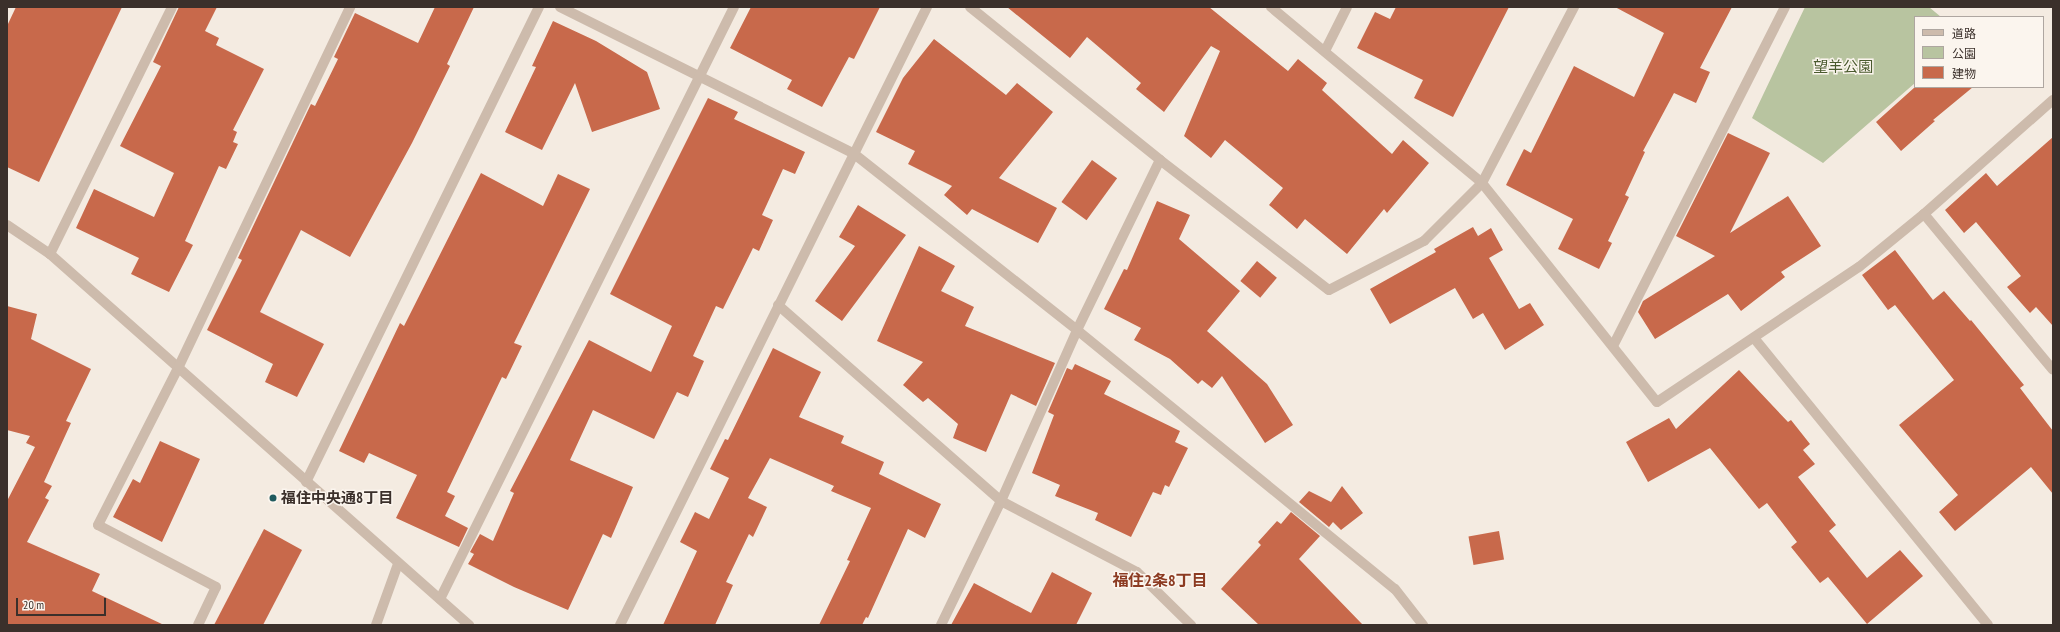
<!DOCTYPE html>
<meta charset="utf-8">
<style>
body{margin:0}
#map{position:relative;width:2060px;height:632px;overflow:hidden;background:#f4ebe1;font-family:"PT Sans Narrow","Noto Sans JP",sans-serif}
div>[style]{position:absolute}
.green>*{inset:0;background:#b8c4a0}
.building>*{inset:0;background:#c8694b;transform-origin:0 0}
.minor>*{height:10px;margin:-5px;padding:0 5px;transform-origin:5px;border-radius:5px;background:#cdbbac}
.dots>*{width:11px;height:11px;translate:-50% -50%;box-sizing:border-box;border:2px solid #fbf5ee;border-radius:50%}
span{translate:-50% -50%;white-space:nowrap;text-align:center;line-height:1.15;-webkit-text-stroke:3px #fbf5ee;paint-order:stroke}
.park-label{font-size:15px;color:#4a5a2e}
.poi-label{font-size:15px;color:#3b302b;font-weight:700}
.left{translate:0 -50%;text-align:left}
.neighbourhood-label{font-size:16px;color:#8c3b22;font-weight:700}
.frame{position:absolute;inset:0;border:8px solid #3b302b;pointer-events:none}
.legend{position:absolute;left:1914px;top:16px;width:130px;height:72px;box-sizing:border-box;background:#fbf5ee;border:1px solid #aea6a0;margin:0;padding:5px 7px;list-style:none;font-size:12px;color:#3b302b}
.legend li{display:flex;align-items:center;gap:8px;height:20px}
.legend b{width:20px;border:1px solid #aea6a0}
.scale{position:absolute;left:16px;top:598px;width:90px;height:18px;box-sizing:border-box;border:2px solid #3b302b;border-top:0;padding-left:5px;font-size:12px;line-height:14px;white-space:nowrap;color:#3b302b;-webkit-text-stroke:3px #fbf5ee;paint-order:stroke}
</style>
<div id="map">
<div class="green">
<div style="clip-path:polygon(1805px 7px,1929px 7px,1941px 17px,1915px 17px,1915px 83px,1823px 163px,1752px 118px)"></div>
</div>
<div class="building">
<div style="clip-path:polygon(16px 7px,122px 7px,39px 182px,7px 167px,7px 26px)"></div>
<div style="clip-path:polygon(179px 7px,217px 7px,205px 31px,219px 38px,216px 45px,264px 69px,233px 130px,237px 132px,233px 142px,238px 144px,226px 169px,219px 166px,185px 241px,193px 245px,169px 292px,131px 274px,139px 258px,76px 228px,94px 189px,154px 217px,174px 173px,120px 146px,161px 66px,153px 62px)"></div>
<div style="clip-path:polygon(435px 7px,474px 7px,447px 64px,450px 66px,412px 143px,350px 257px,301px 230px,260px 312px,324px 344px,297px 397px,265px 382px,273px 364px,207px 330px,242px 260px,238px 258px,311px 104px,315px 106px,338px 59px,334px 57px,355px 13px,418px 43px)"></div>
<div style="clip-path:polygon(751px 7px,880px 7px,854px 59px,849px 57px,822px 107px,787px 89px,792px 80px,730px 48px)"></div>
<div style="clip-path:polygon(1007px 7px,1209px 7px,1288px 71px,1298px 59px,1327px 83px,1322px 90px,1392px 154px,1403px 140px,1429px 163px,1387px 213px,1384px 209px,1347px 254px,1305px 219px,1297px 229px,1269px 205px,1283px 188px,1225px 140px,1211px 158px,1184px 136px,1220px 51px,1211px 46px,1164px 112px,1136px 89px,1141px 83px,1087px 37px,1070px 58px)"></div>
<div style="clip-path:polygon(1396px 7px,1509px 7px,1453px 117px,1414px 98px,1423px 80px,1357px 48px,1375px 12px,1390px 19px)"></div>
<div style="clip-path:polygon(1615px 7px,1732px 7px,1700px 68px,1710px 72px,1696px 103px,1674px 93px,1643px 151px,1645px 152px,1625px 195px,1629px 197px,1608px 241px,1612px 243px,1599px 269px,1558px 249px,1573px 219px,1506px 185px,1524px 149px,1531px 153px,1574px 66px,1634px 97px,1664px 33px)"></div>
<div style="clip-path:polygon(553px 21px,596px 41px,647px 72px,660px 109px,592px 132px,575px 83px,542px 150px,505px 132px,536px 67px,532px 66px)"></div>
<div style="clip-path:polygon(934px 39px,1006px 95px,1017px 83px,1053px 112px,999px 178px,1057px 208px,1038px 243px,972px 209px,967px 215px,944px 195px,952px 186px,908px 164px,915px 151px,876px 132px,903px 78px)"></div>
<div style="clip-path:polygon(1915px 87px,1973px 87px,1933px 120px,1935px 121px,1901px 151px,1876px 122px)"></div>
<div style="clip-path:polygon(708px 98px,738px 112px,734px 119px,805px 152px,795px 174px,783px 169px,762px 215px,773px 220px,759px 251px,753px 248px,723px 309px,716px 306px,693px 356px,704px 361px,688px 397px,677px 392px,654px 439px,593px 410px,570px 460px,633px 487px,611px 538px,603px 534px,568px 610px,514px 587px,468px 564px,474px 554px,470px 552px,480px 534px,493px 541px,514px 493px,510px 491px,589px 340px,651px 372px,672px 326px,610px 294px)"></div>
<div style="clip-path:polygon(1728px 133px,1770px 153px,1730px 233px,1788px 196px,1821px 246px,1781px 272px,1785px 277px,1741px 311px,1728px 294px,1655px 339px,1638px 312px,1643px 301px,1715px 256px,1676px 236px)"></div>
<div style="clip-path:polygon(2053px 137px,2053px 326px,2036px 307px,2030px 313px,2007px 287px,2021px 276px,1976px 222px,1964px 233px,1945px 210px,1986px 173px,1997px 186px)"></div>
<div style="left:1092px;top:160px;width:31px;height:52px;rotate:36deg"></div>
<div style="clip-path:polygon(481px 173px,543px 206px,558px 174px,590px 189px,514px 343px,522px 346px,506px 379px,502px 377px,447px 492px,455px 496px,445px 516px,468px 528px,459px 547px,396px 518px,417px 475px,369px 453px,364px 463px,339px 451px,400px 323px,404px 326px)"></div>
<div style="clip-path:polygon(1157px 201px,1190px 215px,1179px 239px,1240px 291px,1207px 331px,1267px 384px,1293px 425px,1265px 443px,1222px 376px,1212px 388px,1202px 380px,1198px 384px,1170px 359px,1134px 340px,1141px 328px,1104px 309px,1124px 269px,1127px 270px)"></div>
<div style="clip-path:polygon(858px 205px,906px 235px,842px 321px,815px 301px,855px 246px,839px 237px)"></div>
<div style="clip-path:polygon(1473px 227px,1478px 236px,1491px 228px,1503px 250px,1489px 258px,1519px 309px,1530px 303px,1544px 325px,1505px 350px,1483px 313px,1473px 319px,1455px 288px,1390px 324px,1370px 289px,1436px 252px,1434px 249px)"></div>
<div style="clip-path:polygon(919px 246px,955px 266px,941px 291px,974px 307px,965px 326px,1055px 363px,1036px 406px,1011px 394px,986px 452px,953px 438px,958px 424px,928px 398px,923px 402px,903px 385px,923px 362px,877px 341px)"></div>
<div style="clip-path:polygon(1895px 250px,1933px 300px,1944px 291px,1970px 321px,1971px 320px,2024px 385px,2020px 388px,2053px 431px,2053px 494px,2031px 467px,1955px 531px,1939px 512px,1958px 495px,1899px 425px,1954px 380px,1895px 305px,1888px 310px,1862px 275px)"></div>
<div style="left:1257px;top:261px;width:26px;height:26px;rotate:40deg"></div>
<div style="clip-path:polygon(7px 306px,37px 314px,31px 339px,91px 369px,66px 421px,71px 423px,44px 482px,52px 486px,45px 498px,49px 500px,27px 542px,100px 574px,92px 591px,164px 625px,7px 625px,7px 501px,35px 447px,26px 443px,30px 436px,7px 430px)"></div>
<div style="clip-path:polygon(773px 348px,821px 372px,799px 417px,844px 436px,841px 443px,884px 462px,879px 474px,941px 504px,925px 538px,908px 529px,868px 618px,866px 617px,862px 625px,819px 625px,850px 561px,847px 560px,871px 508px,831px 491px,834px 486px,770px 458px,748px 498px,767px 507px,753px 537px,749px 534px,726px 582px,733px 585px,715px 625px,663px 625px,697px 551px,680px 542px,695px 512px,709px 519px,729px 478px,710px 469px,725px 439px,728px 440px)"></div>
<div style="clip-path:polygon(1075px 364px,1111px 381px,1104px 394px,1180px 431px,1175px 442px,1188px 448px,1169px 487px,1165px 485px,1161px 495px,1153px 492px,1131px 537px,1095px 520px,1098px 513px,1055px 496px,1060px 485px,1032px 473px,1054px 415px,1048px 412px,1067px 368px,1072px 370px)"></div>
<div style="clip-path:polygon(1739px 370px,1788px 422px,1791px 420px,1810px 444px,1803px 450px,1815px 464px,1798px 477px,1836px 525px,1829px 531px,1867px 578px,1900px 550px,1923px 576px,1867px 624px,1828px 577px,1820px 583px,1791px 547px,1797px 542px,1767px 503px,1759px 509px,1710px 448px,1648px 482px,1626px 442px,1669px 418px,1676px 429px)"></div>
<div style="clip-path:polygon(160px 441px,200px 459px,162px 542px,113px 517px,133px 479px,140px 483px)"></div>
<div style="clip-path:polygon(1342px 486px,1363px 513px,1341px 530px,1333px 522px,1329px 527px,1299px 502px,1309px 491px,1331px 502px)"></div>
<div style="clip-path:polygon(1291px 512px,1320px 536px,1299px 559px,1363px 625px,1259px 625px,1221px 589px,1261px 545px,1258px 542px,1277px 521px,1281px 524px)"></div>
<div style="clip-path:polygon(264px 529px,302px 550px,263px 625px,214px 625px)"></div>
<div style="left:1499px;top:531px;width:29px;height:31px;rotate:80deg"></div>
<div style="clip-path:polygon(1052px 572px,1092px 593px,1076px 625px,951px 625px,974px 583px,1031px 613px)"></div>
</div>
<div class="minor">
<div style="left:560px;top:7px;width:327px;rotate:26.5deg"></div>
<div style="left:853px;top:153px;width:285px;rotate:38.3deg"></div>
<div style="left:1077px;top:330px;width:410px;rotate:39.2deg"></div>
<div style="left:1395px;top:589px;width:46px;rotate:52.1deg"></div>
<div style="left:970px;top:7px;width:244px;rotate:38.8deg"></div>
<div style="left:1160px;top:160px;width:213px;rotate:37.6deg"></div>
<div style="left:1329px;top:290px;width:107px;rotate:-27.3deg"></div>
<div style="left:1424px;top:241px;width:82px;rotate:-45deg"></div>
<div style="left:1482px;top:183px;width:199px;rotate:-62.4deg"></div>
<div style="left:1271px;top:7px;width:275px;rotate:39.8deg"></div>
<div style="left:1482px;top:183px;width:280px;rotate:51.4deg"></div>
<div style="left:1657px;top:402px;width:243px;rotate:-33.8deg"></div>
<div style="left:1859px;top:267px;width:84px;rotate:-39.2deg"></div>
<div style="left:1924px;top:214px;width:172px;rotate:-41.5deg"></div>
<div style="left:1325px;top:51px;width:49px;rotate:-63.4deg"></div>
<div style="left:1924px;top:214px;width:202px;rotate:50.4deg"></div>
<div style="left:7px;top:225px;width:52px;rotate:34deg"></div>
<div style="left:50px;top:254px;width:560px;rotate:41.52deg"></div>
<div style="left:50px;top:254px;width:275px;rotate:-63.7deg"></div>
<div style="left:778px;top:305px;width:297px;rotate:41.3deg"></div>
<div style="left:1001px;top:501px;width:153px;rotate:27.6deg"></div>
<div style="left:1137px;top:572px;width:76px;rotate:44.5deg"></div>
<div style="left:1754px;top:338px;width:370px;rotate:50.8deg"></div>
<div style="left:1613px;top:346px;width:380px;rotate:-63.1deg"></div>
<div style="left:306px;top:482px;width:529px;rotate:-63.87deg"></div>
<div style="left:440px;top:599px;width:661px;rotate:-63.59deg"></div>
<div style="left:198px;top:625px;width:42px;rotate:-64.7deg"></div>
<div style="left:216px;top:587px;width:133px;rotate:-152.3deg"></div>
<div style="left:98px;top:525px;width:178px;rotate:-63deg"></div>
<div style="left:179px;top:366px;width:398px;rotate:-64.5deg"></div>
<div style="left:376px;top:625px;width:65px;rotate:-70.2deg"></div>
<div style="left:620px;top:625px;width:690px;rotate:-63.58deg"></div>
<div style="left:941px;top:625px;width:138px;rotate:-64.2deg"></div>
<div style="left:1001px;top:501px;width:187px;rotate:-66deg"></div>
<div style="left:1077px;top:330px;width:189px;rotate:-64deg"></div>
</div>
<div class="dots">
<div style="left:273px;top:498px;background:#1f5a5e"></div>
</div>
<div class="park-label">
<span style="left:1843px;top:67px">望羊公園</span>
</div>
<div class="poi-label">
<span class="left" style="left:281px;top:498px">福住中央通8丁目</span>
</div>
<div class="neighbourhood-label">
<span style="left:1160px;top:580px">福住2条8丁目</span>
</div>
<div class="frame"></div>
<ul class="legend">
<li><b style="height:5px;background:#cdbbac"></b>道路</li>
<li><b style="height:11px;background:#b8c4a0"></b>公園</li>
<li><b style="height:11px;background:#c8694b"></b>建物</li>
</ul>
<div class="scale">20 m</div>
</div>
